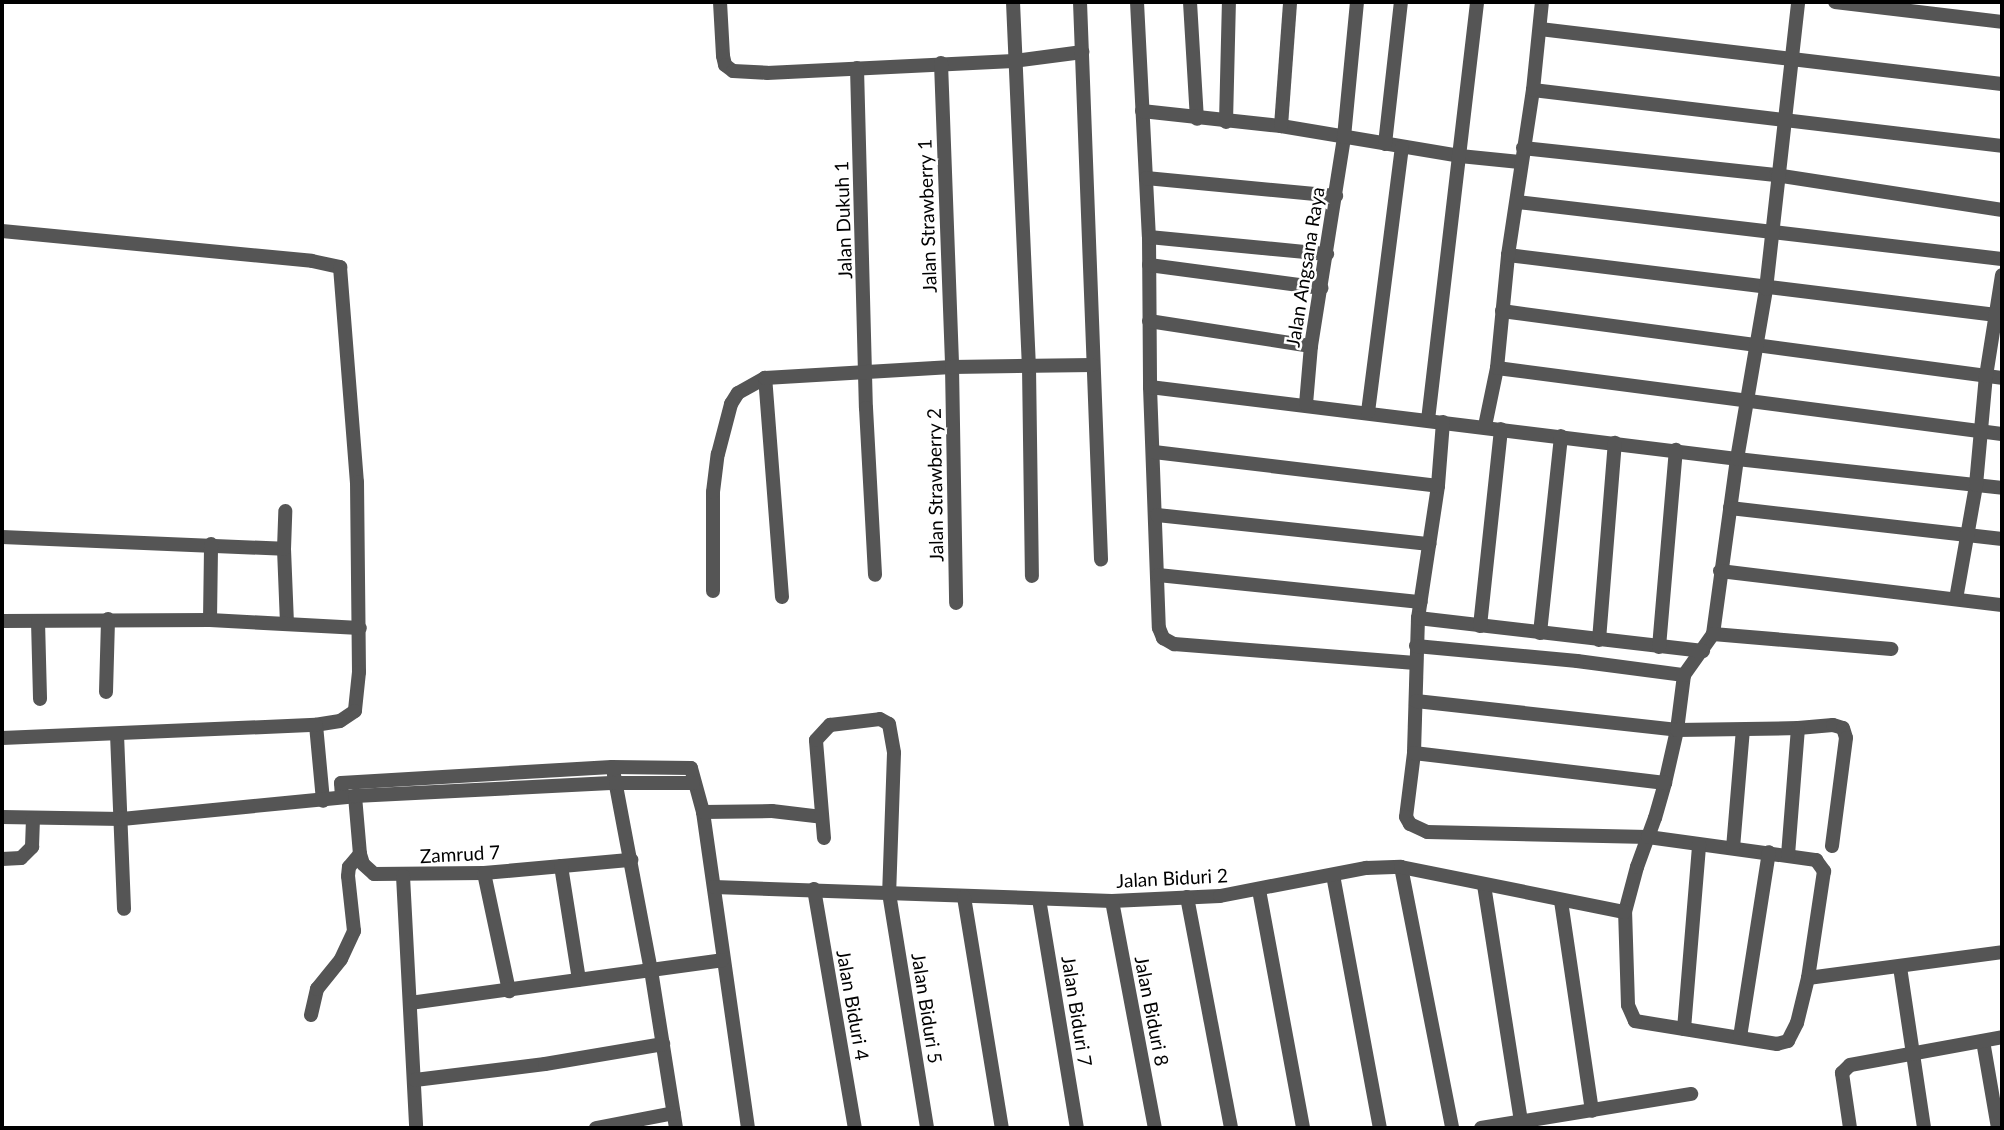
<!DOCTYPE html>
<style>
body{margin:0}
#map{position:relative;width:2004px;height:1130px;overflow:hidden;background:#fff;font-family:Lato,sans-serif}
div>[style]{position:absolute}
.street>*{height:14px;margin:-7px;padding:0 7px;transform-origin:7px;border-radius:7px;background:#555}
span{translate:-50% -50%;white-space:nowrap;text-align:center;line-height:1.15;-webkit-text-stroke:5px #fff;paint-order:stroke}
.street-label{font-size:19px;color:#000}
.frame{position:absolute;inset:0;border:4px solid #000;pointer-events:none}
</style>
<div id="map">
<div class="street">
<div style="left:720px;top:2px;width:54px;rotate:86.8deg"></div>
<div style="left:723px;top:56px;width:9px;rotate:77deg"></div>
<div style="left:725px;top:65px;width:10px;rotate:37deg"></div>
<div style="left:733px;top:71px;width:34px;rotate:3deg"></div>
<div style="left:767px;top:73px;width:247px;rotate:-2.8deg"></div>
<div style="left:1014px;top:61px;width:69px;rotate:-7.5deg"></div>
<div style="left:1013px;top:2px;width:365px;rotate:87.5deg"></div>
<div style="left:1029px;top:367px;width:209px;rotate:89.2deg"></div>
<div style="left:1080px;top:2px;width:558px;rotate:87.84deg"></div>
<div style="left:1137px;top:2px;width:235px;rotate:87.1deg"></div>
<div style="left:1149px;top:237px;width:150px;rotate:89.6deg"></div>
<div style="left:1150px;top:387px;width:241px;rotate:87.9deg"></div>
<div style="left:1159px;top:628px;width:11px;rotate:68deg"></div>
<div style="left:1163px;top:638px;width:13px;rotate:29deg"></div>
<div style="left:1174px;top:644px;width:242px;rotate:4.5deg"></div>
<div style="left:1190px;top:2px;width:117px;rotate:86.6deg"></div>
<div style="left:1835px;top:2px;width:168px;rotate:6.8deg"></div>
<div style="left:1540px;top:29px;width:465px;rotate:6.8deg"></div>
<div style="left:941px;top:63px;width:304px;rotate:87.9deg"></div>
<div style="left:952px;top:367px;width:236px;rotate:89deg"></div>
<div style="left:857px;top:68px;width:340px;rotate:88.5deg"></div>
<div style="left:866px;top:408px;width:167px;rotate:86.9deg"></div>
<div style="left:1533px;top:90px;width:472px;rotate:6.8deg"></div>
<div style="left:1142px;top:111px;width:140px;rotate:6.2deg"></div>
<div style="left:1281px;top:126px;width:181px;rotate:9.5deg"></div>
<div style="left:1460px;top:156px;width:60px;rotate:5.7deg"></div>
<div style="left:1226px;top:122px;width:120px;rotate:-88.6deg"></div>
<div style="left:1281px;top:126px;width:124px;rotate:-85.8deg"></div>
<div style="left:1385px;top:144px;width:143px;rotate:-83.6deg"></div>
<div style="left:1523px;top:148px;width:254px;rotate:6.1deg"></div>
<div style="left:1776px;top:175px;width:229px;rotate:8.8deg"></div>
<div style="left:1146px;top:178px;width:191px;rotate:5.4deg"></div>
<div style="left:1517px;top:202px;width:488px;rotate:6.7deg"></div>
<div style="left:2px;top:231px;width:311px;rotate:5.5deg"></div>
<div style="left:312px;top:261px;width:29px;rotate:12deg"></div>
<div style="left:340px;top:267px;width:216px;rotate:85.5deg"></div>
<div style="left:357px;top:482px;width:190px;rotate:89.4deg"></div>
<div style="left:359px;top:672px;width:39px;rotate:96deg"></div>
<div style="left:355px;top:711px;width:18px;rotate:146deg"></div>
<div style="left:340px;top:721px;width:24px;rotate:171deg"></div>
<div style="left:316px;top:725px;width:76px;rotate:84.7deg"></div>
<div style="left:1149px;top:237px;width:179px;rotate:5.5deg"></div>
<div style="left:1508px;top:255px;width:498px;rotate:7deg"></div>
<div style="left:1149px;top:265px;width:174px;rotate:7.6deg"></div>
<div style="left:1502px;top:311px;width:504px;rotate:7.63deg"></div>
<div style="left:1149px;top:321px;width:164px;rotate:8.8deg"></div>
<div style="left:1497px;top:368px;width:509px;rotate:7.45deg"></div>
<div style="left:1150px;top:387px;width:591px;rotate:6.99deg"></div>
<div style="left:1737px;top:459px;width:267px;rotate:6.2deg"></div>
<div style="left:1306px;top:404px;width:58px;rotate:-85.1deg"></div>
<div style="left:1311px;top:346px;width:212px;rotate:-81deg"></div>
<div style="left:1344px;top:137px;width:136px;rotate:-84.5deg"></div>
<div style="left:1368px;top:412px;width:267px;rotate:-82.7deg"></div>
<div style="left:1428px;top:420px;width:421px;rotate:-83.3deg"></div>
<div style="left:1443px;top:422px;width:64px;rotate:94.5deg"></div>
<div style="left:1438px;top:486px;width:134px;rotate:98.6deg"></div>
<div style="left:1418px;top:618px;width:135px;rotate:91.7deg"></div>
<div style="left:1414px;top:753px;width:64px;rotate:97.1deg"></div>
<div style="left:1406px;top:817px;width:8px;rotate:60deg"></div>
<div style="left:1410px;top:824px;width:19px;rotate:25deg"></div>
<div style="left:1427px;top:832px;width:221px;rotate:1.3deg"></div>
<div style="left:1648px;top:837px;width:170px;rotate:7.8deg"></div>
<div style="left:1816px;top:860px;width:14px;rotate:54deg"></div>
<div style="left:1824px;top:871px;width:108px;rotate:98.5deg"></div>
<div style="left:1808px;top:978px;width:46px;rotate:103.7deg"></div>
<div style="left:1797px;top:1023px;width:20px;rotate:117deg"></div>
<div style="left:1788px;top:1041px;width:11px;rotate:165deg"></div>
<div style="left:1777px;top:1044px;width:144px;rotate:-170.8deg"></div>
<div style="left:1635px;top:1021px;width:17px;rotate:-114deg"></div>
<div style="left:1628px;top:1005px;width:93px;rotate:-91.8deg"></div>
<div style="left:1625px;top:912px;width:47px;rotate:-75.1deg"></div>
<div style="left:1637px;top:867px;width:32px;rotate:-70deg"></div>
<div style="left:1648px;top:837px;width:20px;rotate:-70deg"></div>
<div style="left:1655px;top:818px;width:36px;rotate:-74deg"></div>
<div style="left:1665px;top:783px;width:54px;rotate:-77.2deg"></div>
<div style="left:1677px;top:730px;width:55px;rotate:-82.7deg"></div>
<div style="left:1684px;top:675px;width:50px;rotate:-54.7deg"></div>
<div style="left:1713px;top:634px;width:177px;rotate:-82.2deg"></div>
<div style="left:1737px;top:459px;width:172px;rotate:-80.3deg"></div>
<div style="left:1766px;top:289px;width:289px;rotate:-83.6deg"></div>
<div style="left:1485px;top:426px;width:59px;rotate:-78.3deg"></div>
<div style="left:1497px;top:368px;width:114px;rotate:-84.4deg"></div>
<div style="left:1508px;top:255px;width:167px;rotate:-81.4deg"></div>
<div style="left:1533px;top:90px;width:88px;rotate:-84.2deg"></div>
<div style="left:1154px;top:452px;width:286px;rotate:6.8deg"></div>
<div style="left:1730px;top:508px;width:274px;rotate:6.5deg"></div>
<div style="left:1157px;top:515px;width:274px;rotate:6.1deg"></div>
<div style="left:2px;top:537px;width:282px;rotate:2.4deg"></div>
<div style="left:284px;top:549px;width:74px;rotate:87.7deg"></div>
<div style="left:284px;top:549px;width:38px;rotate:-88deg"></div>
<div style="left:1720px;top:571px;width:284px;rotate:6.9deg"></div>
<div style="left:1158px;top:575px;width:264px;rotate:5.9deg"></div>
<div style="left:713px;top:591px;width:99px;rotate:-90deg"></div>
<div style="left:713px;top:492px;width:38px;rotate:-83deg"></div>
<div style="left:718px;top:454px;width:52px;rotate:-75.4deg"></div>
<div style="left:731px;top:404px;width:13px;rotate:-58deg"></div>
<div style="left:738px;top:393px;width:31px;rotate:-29deg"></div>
<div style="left:782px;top:597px;width:220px;rotate:-94.4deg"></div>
<div style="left:765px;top:378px;width:187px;rotate:-3.4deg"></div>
<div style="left:952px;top:367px;width:141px;rotate:-0.8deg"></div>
<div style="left:1956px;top:599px;width:116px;rotate:-80deg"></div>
<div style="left:1976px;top:485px;width:109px;rotate:-84.8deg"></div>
<div style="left:1986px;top:376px;width:102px;rotate:-81deg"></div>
<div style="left:1418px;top:618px;width:287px;rotate:6.6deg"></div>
<div style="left:210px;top:620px;width:76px;rotate:-89.2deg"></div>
<div style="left:2px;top:621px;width:208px;rotate:-0.3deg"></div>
<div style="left:210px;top:620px;width:150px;rotate:3.1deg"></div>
<div style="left:38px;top:621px;width:78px;rotate:88.5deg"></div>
<div style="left:1480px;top:626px;width:198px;rotate:-83.9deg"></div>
<div style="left:1540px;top:633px;width:198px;rotate:-83.9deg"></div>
<div style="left:1713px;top:634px;width:179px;rotate:4.8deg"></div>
<div style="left:1599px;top:640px;width:198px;rotate:-85.4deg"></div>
<div style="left:1416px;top:646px;width:162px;rotate:5.3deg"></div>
<div style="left:1577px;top:661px;width:108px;rotate:7.5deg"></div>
<div style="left:1659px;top:647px;width:198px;rotate:-85.1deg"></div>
<div style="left:106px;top:692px;width:73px;rotate:-88.4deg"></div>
<div style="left:1416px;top:701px;width:263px;rotate:6.3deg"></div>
<div style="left:1677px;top:730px;width:121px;rotate:-0.9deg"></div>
<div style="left:1798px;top:728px;width:35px;rotate:-5deg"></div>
<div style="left:1833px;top:725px;width:10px;rotate:17deg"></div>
<div style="left:1843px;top:728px;width:10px;rotate:73deg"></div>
<div style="left:1846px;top:738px;width:109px;rotate:97.4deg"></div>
<div style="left:117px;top:734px;width:175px;rotate:87.7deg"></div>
<div style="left:2px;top:738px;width:314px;rotate:-2.4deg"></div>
<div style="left:1414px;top:753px;width:253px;rotate:6.8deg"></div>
<div style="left:614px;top:775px;width:198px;rotate:79.3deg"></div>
<div style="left:651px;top:970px;width:160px;rotate:81deg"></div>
<div style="left:355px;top:796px;width:58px;rotate:85.1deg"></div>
<div style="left:360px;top:854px;width:10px;rotate:73deg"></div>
<div style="left:363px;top:864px;width:15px;rotate:42deg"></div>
<div style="left:374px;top:874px;width:110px;rotate:-0.5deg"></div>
<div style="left:484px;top:873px;width:148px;rotate:-5.1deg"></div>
<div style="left:342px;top:797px;width:14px;rotate:-94deg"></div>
<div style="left:341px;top:783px;width:271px;rotate:-3.4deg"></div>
<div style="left:612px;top:767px;width:79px;rotate:0.7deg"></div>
<div style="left:691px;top:768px;width:46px;rotate:74.7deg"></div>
<div style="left:703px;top:812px;width:319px;rotate:81.9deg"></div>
<div style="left:703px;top:812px;width:69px;rotate:-0.8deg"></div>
<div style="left:772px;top:811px;width:50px;rotate:6.8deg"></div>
<div style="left:2px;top:817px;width:120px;rotate:1deg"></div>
<div style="left:122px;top:819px;width:234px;rotate:-5.6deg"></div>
<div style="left:355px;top:796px;width:261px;rotate:-2.9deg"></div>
<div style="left:616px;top:783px;width:77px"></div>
<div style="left:824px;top:838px;width:98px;rotate:-94.7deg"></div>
<div style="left:816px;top:740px;width:21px;rotate:-47deg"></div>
<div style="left:830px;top:725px;width:50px;rotate:-6.8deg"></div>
<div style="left:880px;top:719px;width:10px;rotate:29deg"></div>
<div style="left:889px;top:724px;width:29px;rotate:80deg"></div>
<div style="left:894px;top:753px;width:140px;rotate:92deg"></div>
<div style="left:889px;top:893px;width:238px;rotate:80.8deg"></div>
<div style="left:1733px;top:848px;width:118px;rotate:-85.2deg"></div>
<div style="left:1788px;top:855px;width:127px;rotate:-85.5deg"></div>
<div style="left:2px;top:859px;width:19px;rotate:-3deg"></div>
<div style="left:21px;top:858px;width:16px;rotate:-45deg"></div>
<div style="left:32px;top:847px;width:28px;rotate:-88deg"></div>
<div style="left:561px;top:866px;width:115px;rotate:81deg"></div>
<div style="left:1401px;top:867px;width:266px;rotate:78.9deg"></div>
<div style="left:484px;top:873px;width:121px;rotate:78deg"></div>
<div style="left:1333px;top:875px;width:257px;rotate:79.5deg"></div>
<div style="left:403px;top:876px;width:252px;rotate:87deg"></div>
<div style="left:1484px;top:885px;width:240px;rotate:81.1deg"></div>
<div style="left:714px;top:887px;width:398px;rotate:2deg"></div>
<div style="left:1112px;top:901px;width:108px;rotate:-2.7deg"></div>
<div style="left:1220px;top:896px;width:149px;rotate:-10.9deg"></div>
<div style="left:1366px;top:868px;width:35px;rotate:-2deg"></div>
<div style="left:1401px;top:867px;width:228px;rotate:11.4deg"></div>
<div style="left:814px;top:889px;width:242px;rotate:80.3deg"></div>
<div style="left:1259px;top:890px;width:242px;rotate:79.5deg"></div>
<div style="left:964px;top:897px;width:234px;rotate:80.7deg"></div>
<div style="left:1187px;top:897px;width:235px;rotate:79.2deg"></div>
<div style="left:1039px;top:899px;width:232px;rotate:80.6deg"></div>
<div style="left:1112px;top:901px;width:231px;rotate:79.3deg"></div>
<div style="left:1561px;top:901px;width:212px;rotate:81.6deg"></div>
<div style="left:1900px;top:967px;width:163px;rotate:81.5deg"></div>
<div style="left:1808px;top:978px;width:196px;rotate:-7.6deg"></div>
<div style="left:410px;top:1003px;width:315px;rotate:-7.8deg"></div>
<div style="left:311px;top:1015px;width:27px;rotate:-77deg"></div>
<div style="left:317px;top:989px;width:38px;rotate:-51deg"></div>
<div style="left:341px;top:959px;width:31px;rotate:-65deg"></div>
<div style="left:354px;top:931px;width:55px;rotate:-96.2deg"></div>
<div style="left:348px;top:876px;width:9px;rotate:-84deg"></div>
<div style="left:349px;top:867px;width:17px;rotate:-50deg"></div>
<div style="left:1684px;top:1029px;width:185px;rotate:-85.3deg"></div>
<div style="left:1740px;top:1037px;width:187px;rotate:-81.1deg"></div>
<div style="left:1983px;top:1041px;width:88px;rotate:80.2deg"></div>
<div style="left:415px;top:1080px;width:131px;rotate:-7deg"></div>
<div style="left:545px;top:1064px;width:120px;rotate:-9.6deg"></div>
<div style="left:596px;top:1128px;width:79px;rotate:-10.9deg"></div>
<div style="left:1481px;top:1128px;width:213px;rotate:-9.2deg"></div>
<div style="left:1850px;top:1128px;width:56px;rotate:-98.3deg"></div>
<div style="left:1842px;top:1073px;width:11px;rotate:-45deg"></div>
<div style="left:1850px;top:1065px;width:155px;rotate:-10.4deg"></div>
</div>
<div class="street-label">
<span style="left:927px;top:216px;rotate:-92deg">Jalan Strawberry 1</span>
<span style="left:843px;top:220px;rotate:-92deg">Jalan Dukuh 1</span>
<span style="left:1305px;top:267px;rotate:-81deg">Jalan Angsana Raya</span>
<span style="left:935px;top:485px;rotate:-91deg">Jalan Strawberry 2</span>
<span style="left:460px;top:854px;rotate:-3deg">Zamrud 7</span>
<span style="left:1172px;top:878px;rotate:-3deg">Jalan Biduri 2</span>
<span style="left:853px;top:1005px;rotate:80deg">Jalan Biduri 4</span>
<span style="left:927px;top:1008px;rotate:81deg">Jalan Biduri 5</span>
<span style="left:1077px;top:1011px;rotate:81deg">Jalan Biduri 7</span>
<span style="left:1152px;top:1011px;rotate:79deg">Jalan Biduri 8</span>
</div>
<div class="frame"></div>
</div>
